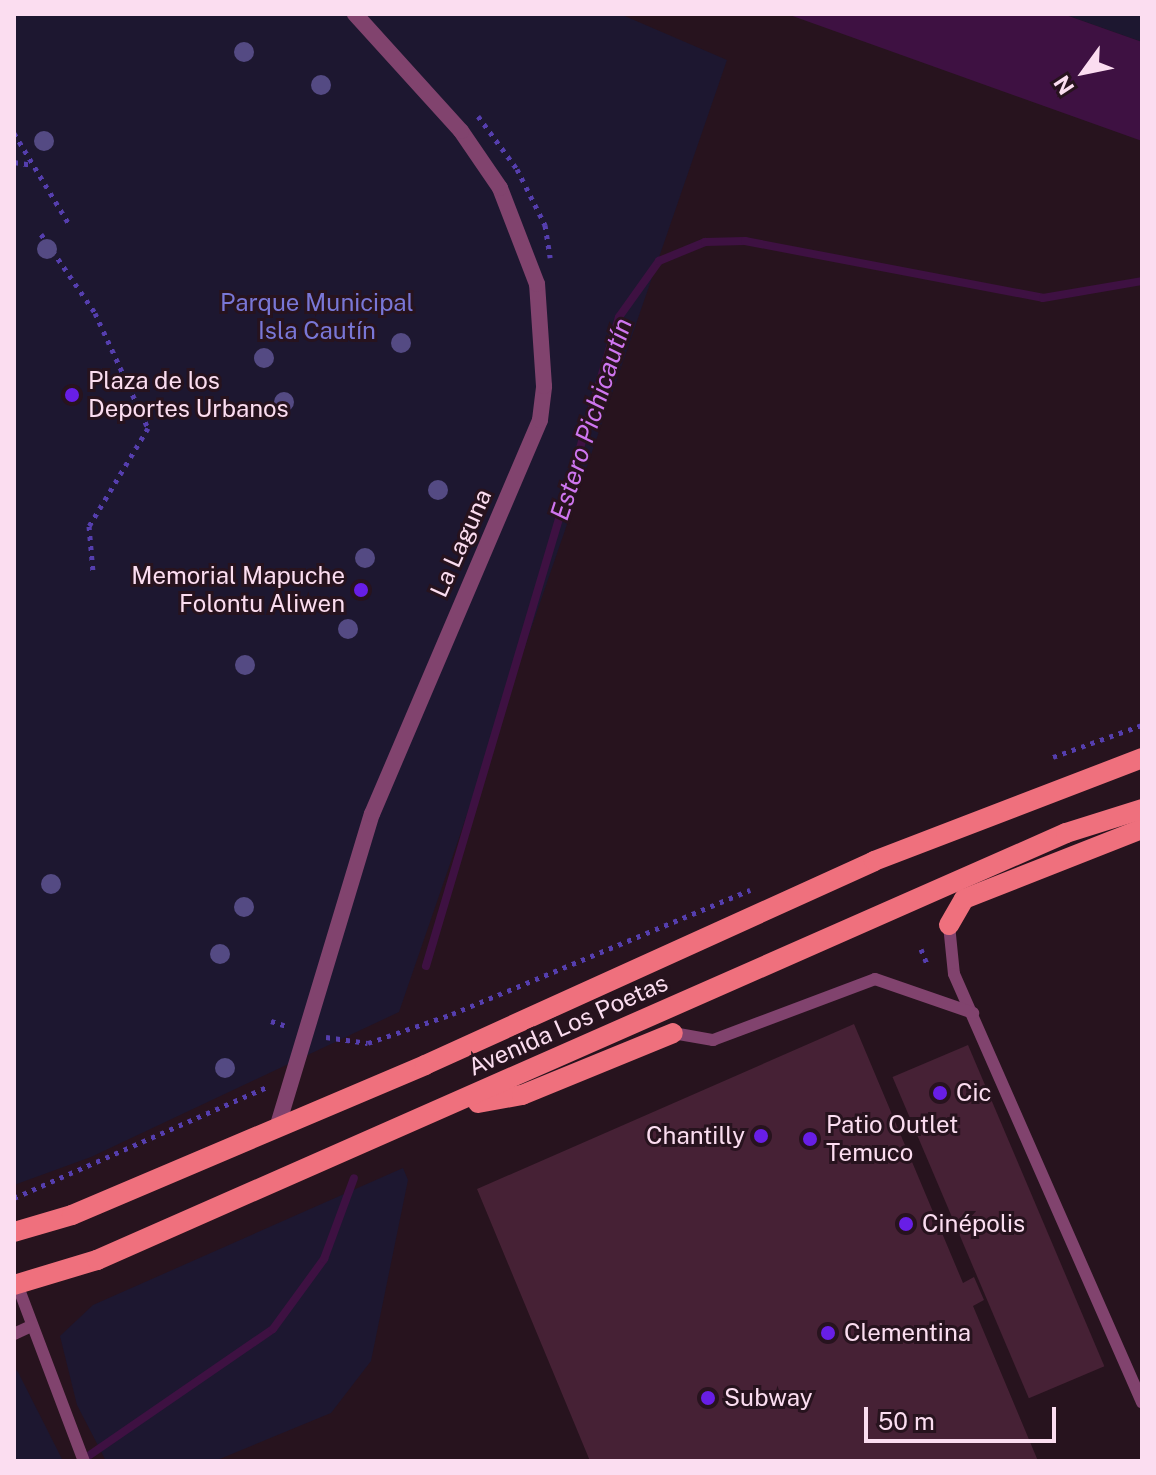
<!DOCTYPE html>
<meta charset="utf-8">
<style>
body{margin:0}
#map{position:relative;width:1156px;height:1475px;overflow:hidden;background:#27131e;font-family:"Public Sans",sans-serif}
div>[style]{position:absolute}
.green>*{inset:0;background:#1d1730}
.water>*{inset:0;background:#3e1142}
.stream>*{height:8px;margin:-4px;padding:0 4px;transform-origin:4px;border-radius:4px;background:#3e1142}
.building>*{inset:0;background:#462135;transform-origin:0 0}
.path>*{height:5px;margin-top:-2.5px;transform-origin:0;background:repeating-linear-gradient(90deg,#553eae 0 4px,transparent 0 10px)}
.lane>*{height:12px;margin:-6px;padding:0 6px;transform-origin:6px;border-radius:6px;background:#81436e}
.street>*{height:16px;margin:-8px;padding:0 8px;transform-origin:8px;border-radius:8px;background:#81436e}
.primary>*{height:20px;margin:-10px;padding:0 10px;transform-origin:10px;border-radius:10px;background:#ef707d}
.trees>*{width:20px;height:20px;margin:-10px;border-radius:50%;background:#544a83}
.dots>*{width:22px;height:22px;translate:-50% -50%;box-sizing:border-box;border:4px solid #27131e;border-radius:50%}
span{translate:-50% -50%;white-space:nowrap;text-align:center;line-height:1.15;-webkit-text-stroke:6px #27131e;paint-order:stroke}
.park-label{font-size:24px;color:#7977d6}
.poi-label{font-size:24px;color:#fbddf0}
.left{translate:0 -50%;text-align:left}
.right{translate:-100% -50%;text-align:right}
.street-label{font-size:24px;color:#fbddf0}
.water-label{font-size:26px;color:#cf76f0;font-style:italic}
.frame{position:absolute;inset:0;border:16px solid #fbddf0;pointer-events:none}
.north{position:absolute;left:1044px;top:32px;width:80px;height:80px;-webkit-text-stroke:6px #27131e;paint-order:stroke;rotate:237deg;font-size:22px;font-weight:700;line-height:32px;text-align:center;color:#fbddf0}
.north::after{content:'';display:block;margin:auto;width:28px;height:36px;background:#fbddf0;clip-path:polygon(50% 0,100% 100%,50% 72%,0 100%)}
.scale{position:absolute;left:864px;top:1407px;width:192px;height:36px;box-sizing:border-box;border:4px solid #fbddf0;border-top:0;padding-left:10px;font-size:24px;line-height:28px;white-space:nowrap;color:#fbddf0;-webkit-text-stroke:6px #27131e;paint-order:stroke}
</style>
<div id="map">
<div class="green">
<div style="clip-path:polygon(14px 14px,620px 14px,727px 60px,399px 1012px,91px 1157px,14px 1185px)"></div>
<div style="clip-path:polygon(1063px 14px,1142px 14px,1142px 42px)"></div>
<div style="clip-path:polygon(403px 1168px,408px 1180px,371px 1361px,331px 1413px,215px 1461px,106px 1461px,77px 1405px,60px 1336px,93px 1305px)"></div>
<div style="clip-path:polygon(14px 1367px,18px 1372px,63px 1461px,14px 1461px)"></div>
</div>
<div class="water">
<div style="clip-path:polygon(787px 14px,1063px 14px,1142px 42px,1142px 141px)"></div>
</div>
<div class="stream">
<div style="left:426px;top:966px;width:677px;rotate:-73.44deg"></div>
<div style="left:619px;top:317px;width:69px;rotate:-54.5deg"></div>
<div style="left:659px;top:261px;width:50px;rotate:-22.4deg"></div>
<div style="left:705px;top:242px;width:40px;rotate:-1.4deg"></div>
<div style="left:745px;top:241px;width:303px;rotate:10.8deg"></div>
<div style="left:1043px;top:298px;width:100px;rotate:-9.7deg"></div>
<div style="left:81px;top:1461px;width:233px;rotate:-34.5deg"></div>
<div style="left:273px;top:1329px;width:87px;rotate:-53.9deg"></div>
<div style="left:324px;top:1259px;width:86px;rotate:-69.7deg"></div>
</div>
<div class="building">
<div style="clip-path:polygon(854px 1024px,963px 1283px,974px 1277px,984px 1300px,973px 1306px,1038px 1461px,590px 1461px,477px 1189px)"></div>
<div style="left:968px;top:1045px;width:349px;height:82px;rotate:67deg"></div>
</div>
<div class="path">
<div style="left:478px;top:116px;width:66px;rotate:53.7deg"></div>
<div style="left:517px;top:169px;width:63px;rotate:63.4deg"></div>
<div style="left:545px;top:225px;width:33px;rotate:81deg"></div>
<div style="left:14px;top:133px;width:109px;rotate:58.9deg"></div>
<div style="left:14px;top:162px;width:19px;rotate:9deg"></div>
<div style="left:41px;top:234px;width:96px;rotate:55.6deg"></div>
<div style="left:95px;top:313px;width:127px;rotate:65.3deg"></div>
<div style="left:148px;top:428px;width:114px;rotate:121deg"></div>
<div style="left:89px;top:526px;width:46px;rotate:85deg"></div>
<div style="left:1053px;top:757px;width:95px;rotate:-19.8deg"></div>
<div style="left:921px;top:949px;width:16px;rotate:68deg"></div>
<div style="left:271px;top:1021px;width:19px;rotate:18deg"></div>
<div style="left:326px;top:1037px;width:42px;rotate:8.1deg"></div>
<div style="left:368px;top:1043px;width:89px;rotate:-19deg"></div>
<div style="left:452px;top:1014px;width:323px;rotate:-22.6deg"></div>
<div style="left:14px;top:1198px;width:279px;rotate:-23.7deg"></div>
</div>
<div class="lane">
<div style="left:949px;top:925px;width:49px;rotate:84.2deg"></div>
<div style="left:954px;top:974px;width:468px;rotate:66.3deg"></div>
<div style="left:673px;top:1033px;width:41px;rotate:9.9deg"></div>
<div style="left:713px;top:1040px;width:173px;rotate:-20.6deg"></div>
<div style="left:875px;top:979px;width:104px;rotate:19.1deg"></div>
<div style="left:17px;top:1284px;width:189px;rotate:69.3deg"></div>
<div style="left:14px;top:1334px;width:19px;rotate:-25deg"></div>
</div>
<div class="street">
<div style="left:277px;top:1128px;width:328px;rotate:-73.2deg"></div>
<div style="left:372px;top:814px;width:428px;rotate:-66.9deg"></div>
<div style="left:540px;top:420px;width:34px;rotate:-83deg"></div>
<div style="left:544px;top:386px;width:102px;rotate:-93.9deg"></div>
<div style="left:537px;top:284px;width:103px;rotate:-111.1deg"></div>
<div style="left:500px;top:188px;width:69px;rotate:-124.4deg"></div>
<div style="left:461px;top:131px;width:158px;rotate:-132.2deg"></div>
</div>
<div class="primary">
<div style="left:949px;top:925px;width:30px;rotate:-60deg"></div>
<div style="left:964px;top:899px;width:191px;rotate:-21.5deg"></div>
<div style="left:478px;top:1103px;width:45px;rotate:-10.3deg"></div>
<div style="left:522px;top:1095px;width:163px;rotate:-22.3deg"></div>
<div style="left:14px;top:1232px;width:60px;rotate:-16.3deg"></div>
<div style="left:72px;top:1215px;width:384px;rotate:-23deg"></div>
<div style="left:425px;top:1065px;width:493px;rotate:-24.4deg"></div>
<div style="left:874px;top:861px;width:287px;rotate:-21deg"></div>
<div style="left:14px;top:1285px;width:87px;rotate:-16.8deg"></div>
<div style="left:97px;top:1260px;width:1059px;rotate:-23.78deg"></div>
<div style="left:1066px;top:833px;width:80px;rotate:-17.5deg"></div>
</div>
<div class="trees">
<div style="left:244px;top:52px"></div>
<div style="left:321px;top:85px"></div>
<div style="left:44px;top:141px"></div>
<div style="left:47px;top:249px"></div>
<div style="left:401px;top:343px"></div>
<div style="left:264px;top:358px"></div>
<div style="left:284px;top:402px"></div>
<div style="left:438px;top:490px"></div>
<div style="left:365px;top:558px"></div>
<div style="left:348px;top:629px"></div>
<div style="left:245px;top:665px"></div>
<div style="left:51px;top:884px"></div>
<div style="left:244px;top:907px"></div>
<div style="left:220px;top:954px"></div>
<div style="left:225px;top:1068px"></div>
</div>
<div class="dots">
<div style="left:72px;top:395px;background:#681ee6"></div>
<div style="left:361px;top:590px;background:#681ee6"></div>
<div style="left:940px;top:1093px;background:#681ee6"></div>
<div style="left:761px;top:1136px;background:#681ee6"></div>
<div style="left:810px;top:1139px;background:#681ee6"></div>
<div style="left:906px;top:1224px;background:#681ee6"></div>
<div style="left:828px;top:1333px;background:#681ee6"></div>
<div style="left:708px;top:1398px;background:#681ee6"></div>
</div>
<div class="park-label">
<span style="left:317px;top:317px">Parque Municipal<br>Isla Cautín</span>
</div>
<div class="poi-label">
<span class="left" style="left:88px;top:395px">Plaza de los<br>Deportes Urbanos</span>
<span class="right" style="left:345px;top:590px">Memorial Mapuche<br>Folontu Aliwen</span>
<span class="left" style="left:956px;top:1093px">Cic</span>
<span class="left" style="left:826px;top:1139px">Patio Outlet<br>Temuco</span>
<span class="right" style="left:745px;top:1136px">Chantilly</span>
<span class="left" style="left:922px;top:1224px">Cinépolis</span>
<span class="left" style="left:844px;top:1333px">Clementina</span>
<span class="left" style="left:724px;top:1398px">Subway</span>
</div>
<div class="street-label">
<span style="left:461px;top:543px;rotate:-66deg">La Laguna</span>
<span style="left:568px;top:1025px;rotate:-24deg">Avenida Los Poetas</span>
</div>
<div class="water-label">
<span style="left:591px;top:419px;rotate:-72deg">Estero Pichicautín</span>
</div>
<div class="frame"></div>
<div class="north">N</div>
<div class="scale">50 m</div>
</div>
